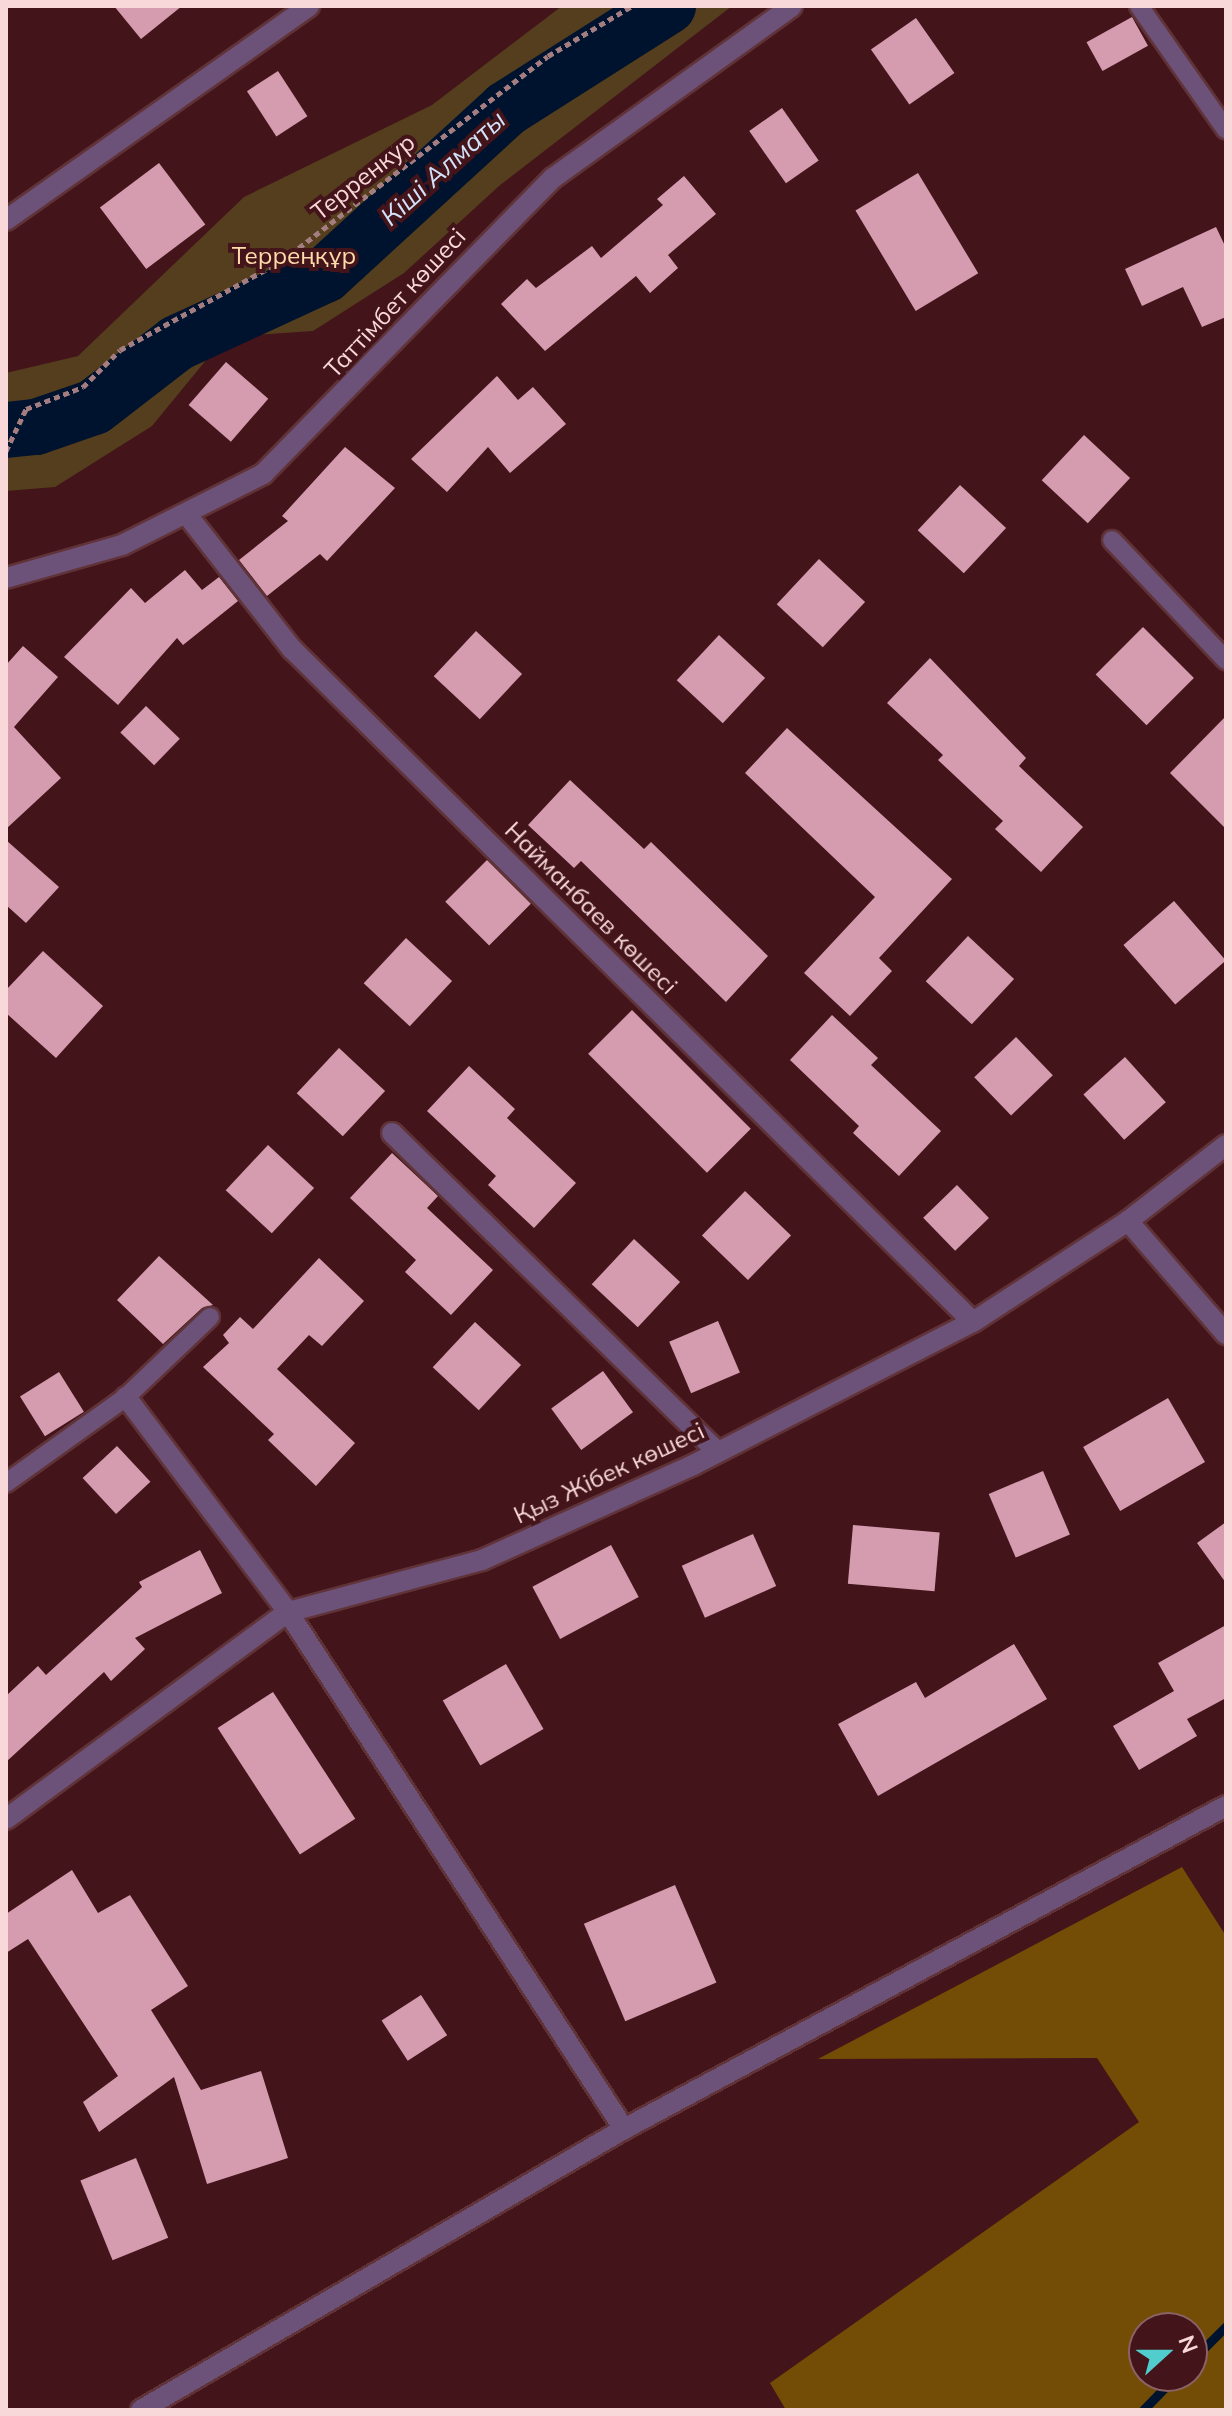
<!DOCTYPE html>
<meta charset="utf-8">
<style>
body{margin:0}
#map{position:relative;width:1232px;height:2416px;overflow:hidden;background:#43141a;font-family:Mulish,sans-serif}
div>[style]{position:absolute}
.green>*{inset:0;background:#543e1d}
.forest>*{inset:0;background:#734d05}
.stream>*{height:9px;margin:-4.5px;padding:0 4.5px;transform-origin:4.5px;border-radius:4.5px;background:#00132e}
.river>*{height:56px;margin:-28px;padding:0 28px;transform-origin:28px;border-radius:28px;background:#00132e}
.building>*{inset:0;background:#d59cb0;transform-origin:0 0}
.path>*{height:5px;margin-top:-2.5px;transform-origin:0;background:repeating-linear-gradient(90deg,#a47d80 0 6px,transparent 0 10px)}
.roads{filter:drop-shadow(2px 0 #603339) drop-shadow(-2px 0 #603339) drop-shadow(0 2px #603339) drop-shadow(0 -2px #603339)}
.service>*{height:18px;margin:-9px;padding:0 9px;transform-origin:9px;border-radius:9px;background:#6c5178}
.minor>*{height:20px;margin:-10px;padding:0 10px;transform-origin:10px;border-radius:10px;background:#6c5178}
span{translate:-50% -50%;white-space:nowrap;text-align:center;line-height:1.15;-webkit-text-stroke:8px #43141a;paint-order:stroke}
.street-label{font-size:24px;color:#f8d8d9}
.park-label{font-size:24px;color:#fedbab}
.water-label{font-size:26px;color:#d2e3fb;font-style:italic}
.frame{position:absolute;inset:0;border:8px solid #f8d8d9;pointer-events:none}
.north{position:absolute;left:1128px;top:2312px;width:80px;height:80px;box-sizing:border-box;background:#43141a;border:2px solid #8b6266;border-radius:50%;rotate:69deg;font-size:22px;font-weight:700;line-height:32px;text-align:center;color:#f8d8d9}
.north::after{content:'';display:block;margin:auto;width:28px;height:36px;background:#52cdcd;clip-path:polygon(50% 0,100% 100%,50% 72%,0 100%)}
</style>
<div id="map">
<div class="green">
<div style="clip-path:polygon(562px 6px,732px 6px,499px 186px,404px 273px,313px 331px,225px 337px,152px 426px,55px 487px,6px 491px,6px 373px,78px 356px,244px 197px,432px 105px)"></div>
</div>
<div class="forest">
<div style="clip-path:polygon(evenodd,1182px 1867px,1226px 1936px,1226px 2410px,786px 2410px,770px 2383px,1139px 2122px,1097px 2058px,818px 2059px,1182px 1867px,1144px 2328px,1192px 2328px,1192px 2376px,1144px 2376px,1144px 2328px)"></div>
</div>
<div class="stream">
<div style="left:1192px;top:2360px;width:48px;rotate:-45deg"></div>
<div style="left:1143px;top:2410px;width:47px;rotate:-45.9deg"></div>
</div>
<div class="river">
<div style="left:6px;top:430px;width:30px;rotate:-6deg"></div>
<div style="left:36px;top:427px;width:61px;rotate:-19deg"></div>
<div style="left:94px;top:407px;width:105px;rotate:-37.6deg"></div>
<div style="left:177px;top:343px;width:163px;rotate:-24.7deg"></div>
<div style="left:325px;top:275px;width:246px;rotate:-42.5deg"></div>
<div style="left:506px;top:109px;width:192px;rotate:-32.4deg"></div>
</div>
<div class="building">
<div style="clip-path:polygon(114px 6px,182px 6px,141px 39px)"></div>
<div style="left:1132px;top:17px;width:33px;height:52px;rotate:61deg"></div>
<div style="left:916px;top:18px;width:67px;height:55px;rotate:55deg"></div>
<div style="left:278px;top:71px;width:54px;height:37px;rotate:57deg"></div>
<div style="left:782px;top:108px;width:64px;height:40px;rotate:55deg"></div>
<div style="left:159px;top:163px;width:77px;height:74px;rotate:53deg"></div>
<div style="left:918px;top:173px;width:117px;height:73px;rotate:59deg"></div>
<div style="clip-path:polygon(684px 176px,716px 214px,668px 255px,678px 268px,650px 293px,636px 276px,545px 351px,501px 304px,527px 279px,536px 288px,592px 246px,601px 258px,663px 205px,657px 199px)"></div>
<div style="clip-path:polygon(1216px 227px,1226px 248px,1226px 317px,1202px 327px,1183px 287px,1142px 306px,1125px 269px)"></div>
<div style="left:226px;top:362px;width:56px;height:57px;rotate:41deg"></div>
<div style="clip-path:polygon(497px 376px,518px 400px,533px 387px,566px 424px,510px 473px,488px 447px,447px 492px,411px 459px)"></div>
<div style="left:1084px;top:435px;width:63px;height:62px;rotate:43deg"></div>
<div style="clip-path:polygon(345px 447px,395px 488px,327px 561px,320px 554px,267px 596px,239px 560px,288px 521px,282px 516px)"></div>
<div style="left:960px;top:485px;width:63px;height:62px;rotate:43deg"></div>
<div style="left:819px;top:559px;width:63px;height:62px;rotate:43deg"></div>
<div style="clip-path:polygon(185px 570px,202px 590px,219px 577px,238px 601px,183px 645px,177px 638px,118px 705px,64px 657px,131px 588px,145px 603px)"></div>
<div style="left:1143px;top:627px;width:72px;height:67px;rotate:45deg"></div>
<div style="left:476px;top:631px;width:63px;height:62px;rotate:43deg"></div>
<div style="left:719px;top:635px;width:63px;height:62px;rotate:43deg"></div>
<div style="clip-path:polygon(23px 646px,58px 677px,14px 727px,61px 778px,6px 829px,6px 665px)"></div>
<div style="clip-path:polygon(930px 658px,1026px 758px,1019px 766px,1083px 827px,1041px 872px,995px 829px,1003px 821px,938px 760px,943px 755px,887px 703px)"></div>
<div style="left:146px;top:706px;width:47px;height:37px;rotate:44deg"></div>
<div style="clip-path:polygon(1226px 716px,1226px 829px,1170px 773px)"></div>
<div style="clip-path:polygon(787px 728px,952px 879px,879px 958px,892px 971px,850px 1016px,804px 973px,875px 897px,745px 773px)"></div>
<div style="clip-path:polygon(570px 780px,644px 849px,651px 842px,768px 956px,726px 1002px,581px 861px,574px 868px,528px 825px)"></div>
<div style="clip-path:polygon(6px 840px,59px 887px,26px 923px,6px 905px)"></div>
<div style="left:487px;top:860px;width:62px;height:59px;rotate:45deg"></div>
<div style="left:1174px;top:901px;width:79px;height:67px;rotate:49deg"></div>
<div style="left:968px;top:936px;width:63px;height:62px;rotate:43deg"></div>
<div style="left:406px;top:938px;width:63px;height:62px;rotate:43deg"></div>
<div style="clip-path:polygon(43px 951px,103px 1006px,56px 1058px,6px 1013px,6px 990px)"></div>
<div style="left:632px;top:1010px;width:168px;height:62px;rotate:45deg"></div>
<div style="clip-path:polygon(832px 1015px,878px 1058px,871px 1065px,941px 1131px,899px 1176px,853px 1133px,859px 1126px,790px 1060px)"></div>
<div style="left:1016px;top:1037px;width:53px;height:58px;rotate:46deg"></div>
<div style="left:339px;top:1048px;width:63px;height:62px;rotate:43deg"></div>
<div style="left:1125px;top:1057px;width:61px;height:56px;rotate:48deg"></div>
<div style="clip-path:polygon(469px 1066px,515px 1109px,507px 1118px,576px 1183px,534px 1228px,488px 1185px,496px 1176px,427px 1111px)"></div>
<div style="left:268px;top:1145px;width:63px;height:62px;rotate:43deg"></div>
<div style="clip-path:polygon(392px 1153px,438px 1196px,427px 1208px,493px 1270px,451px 1315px,405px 1272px,416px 1260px,350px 1198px)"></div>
<div style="left:957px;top:1185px;width:46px;height:47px;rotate:46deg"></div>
<div style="left:745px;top:1191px;width:64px;height:62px;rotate:44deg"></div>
<div style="left:634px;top:1239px;width:63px;height:62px;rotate:43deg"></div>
<div style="clip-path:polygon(159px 1256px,213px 1305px,202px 1308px,163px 1344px,117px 1300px)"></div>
<div style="clip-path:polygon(319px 1258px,364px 1301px,322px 1346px,309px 1335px,277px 1369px,355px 1443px,316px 1486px,268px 1440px,274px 1434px,203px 1367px,229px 1343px,223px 1335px,240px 1317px,253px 1329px)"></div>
<div style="left:718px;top:1321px;width:56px;height:53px;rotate:67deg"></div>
<div style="left:475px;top:1322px;width:63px;height:62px;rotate:43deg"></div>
<div style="left:603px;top:1371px;width:51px;height:64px;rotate:54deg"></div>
<div style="left:59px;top:1372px;width:47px;height:46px;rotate:58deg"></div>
<div style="left:1168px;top:1398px;width:74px;height:98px;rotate:60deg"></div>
<div style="left:117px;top:1446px;width:49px;height:47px;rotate:47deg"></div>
<div style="left:1043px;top:1471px;width:69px;height:59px;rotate:67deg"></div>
<div style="clip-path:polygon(1226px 1522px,1226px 1583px,1197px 1543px)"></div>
<div style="left:853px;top:1525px;width:87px;height:59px;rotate:5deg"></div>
<div style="left:753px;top:1534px;width:57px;height:78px;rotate:66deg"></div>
<div style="left:611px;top:1545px;width:59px;height:89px;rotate:62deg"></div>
<div style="clip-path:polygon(200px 1550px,222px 1593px,135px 1638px,145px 1649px,111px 1681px,104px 1672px,6px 1762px,6px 1696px,38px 1666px,46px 1675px,142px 1587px,139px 1582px)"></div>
<div style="clip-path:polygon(1226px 1625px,1226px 1698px,1187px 1719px,1197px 1736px,1139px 1770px,1113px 1726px,1174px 1691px,1158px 1663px)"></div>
<div style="clip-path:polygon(1014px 1644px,1047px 1699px,878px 1796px,838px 1724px,916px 1682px,925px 1698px)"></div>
<div style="left:506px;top:1664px;width:75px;height:73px;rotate:60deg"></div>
<div style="left:273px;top:1692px;width:151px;height:66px;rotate:57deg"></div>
<div style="clip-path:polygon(72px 1870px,98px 1913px,130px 1895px,188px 1986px,151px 2010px,201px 2090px,261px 2071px,288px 2158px,207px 2184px,174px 2077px,99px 2132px,83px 2102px,118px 2076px,28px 1939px,6px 1953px,6px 1914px)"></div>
<div style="left:675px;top:1885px;width:106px;height:99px;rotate:67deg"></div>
<div style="left:421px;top:1995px;width:48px;height:47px;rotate:57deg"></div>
<div style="left:136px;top:2158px;width:86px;height:60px;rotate:68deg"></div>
</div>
<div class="path">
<div style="left:6px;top:451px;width:47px;rotate:-64.5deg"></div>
<div style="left:26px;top:409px;width:61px;rotate:-21.1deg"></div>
<div style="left:83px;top:387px;width:52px;rotate:-45deg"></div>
<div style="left:120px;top:350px;width:186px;rotate:-28.9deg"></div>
<div style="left:283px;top:260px;width:334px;rotate:-37.6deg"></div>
<div style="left:548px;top:56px;width:98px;rotate:-30.8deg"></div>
</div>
<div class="roads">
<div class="service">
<div style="left:1139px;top:6px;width:151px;rotate:54.9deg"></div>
<div style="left:1112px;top:540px;width:166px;rotate:46.5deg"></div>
<div style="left:6px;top:1483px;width:148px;rotate:-35.6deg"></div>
<div style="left:126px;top:1397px;width:116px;rotate:-43.6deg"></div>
</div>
<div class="minor">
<div style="left:6px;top:220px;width:371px;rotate:-35.2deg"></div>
<div style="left:188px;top:516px;width:169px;rotate:52deg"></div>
<div style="left:292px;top:649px;width:957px;rotate:44.66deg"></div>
<div style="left:6px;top:578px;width:121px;rotate:-15.9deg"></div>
<div style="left:122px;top:545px;width:158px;rotate:-26.7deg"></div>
<div style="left:263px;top:474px;width:414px;rotate:-45.6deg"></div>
<div style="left:553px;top:178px;width:294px;rotate:-35.7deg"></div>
<div style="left:392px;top:1133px;width:456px;rotate:44.4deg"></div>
<div style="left:1128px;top:1221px;width:150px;rotate:49.1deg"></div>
<div style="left:126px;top:1397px;width:269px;rotate:53deg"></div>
<div style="left:288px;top:1612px;width:617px;rotate:56.98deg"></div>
<div style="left:6px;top:1819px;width:350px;rotate:-36.3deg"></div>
<div style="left:288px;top:1612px;width:201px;rotate:-15deg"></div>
<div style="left:482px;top:1560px;width:231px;rotate:-24.2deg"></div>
<div style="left:693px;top:1465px;width:314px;rotate:-27.1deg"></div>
<div style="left:973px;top:1322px;width:185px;rotate:-33.1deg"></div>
<div style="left:1128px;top:1221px;width:124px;rotate:-37.8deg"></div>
<div style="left:141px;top:2410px;width:559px;rotate:-30.19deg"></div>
<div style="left:624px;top:2129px;width:683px;rotate:-28.22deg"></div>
</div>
</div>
<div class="street-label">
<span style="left:363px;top:177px;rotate:-38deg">Терренкур</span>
<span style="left:395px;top:303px;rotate:-47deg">Таттімбет көшесі</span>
<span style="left:591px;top:908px;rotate:45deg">Найманбаев көшесі</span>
<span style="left:609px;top:1473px;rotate:-25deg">Қыз Жібек көшесі</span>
</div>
<div class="park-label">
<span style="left:294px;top:256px">Терреңқұр</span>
</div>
<div class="water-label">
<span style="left:443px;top:168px;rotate:-42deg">Кіші Алматы</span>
</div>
<div class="frame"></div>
<div class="north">N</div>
</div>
